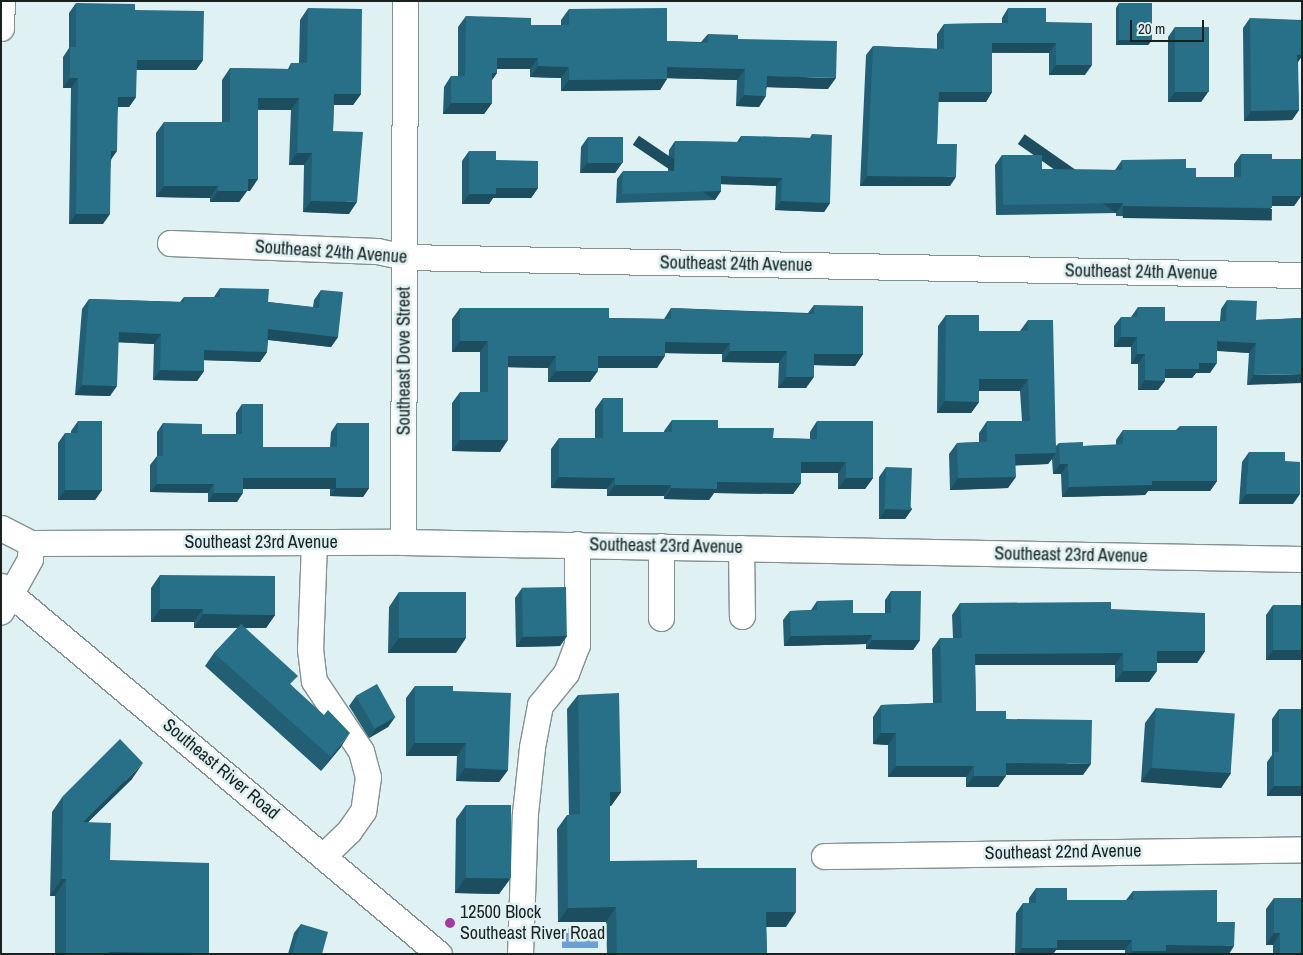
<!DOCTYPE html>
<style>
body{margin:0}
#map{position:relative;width:1303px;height:955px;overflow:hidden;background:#dff1f2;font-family:"Archivo Narrow",sans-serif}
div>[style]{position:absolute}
.water>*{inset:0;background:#6b9fd7;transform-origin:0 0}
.roads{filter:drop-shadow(1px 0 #829293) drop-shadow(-1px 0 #829293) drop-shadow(0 1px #829293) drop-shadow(0 -1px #829293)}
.minor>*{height:25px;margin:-12.5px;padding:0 12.5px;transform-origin:12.5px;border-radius:12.5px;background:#fff}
.wall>*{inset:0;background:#225f75}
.shaded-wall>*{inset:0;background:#1c4e5f;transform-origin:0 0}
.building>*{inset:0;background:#286f88;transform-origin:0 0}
.dots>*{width:14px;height:14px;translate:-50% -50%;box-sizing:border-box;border:2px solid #dff1f2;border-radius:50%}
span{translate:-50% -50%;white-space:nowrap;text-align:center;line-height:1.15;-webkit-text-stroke:5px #dff1f2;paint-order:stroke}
.street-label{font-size:18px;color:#1a2121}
.poi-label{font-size:18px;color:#1a2121}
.left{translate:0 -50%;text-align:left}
.frame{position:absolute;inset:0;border:2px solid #1a2121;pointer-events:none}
.scale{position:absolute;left:1130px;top:20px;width:74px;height:22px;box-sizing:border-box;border:2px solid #1a2121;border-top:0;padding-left:6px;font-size:15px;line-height:18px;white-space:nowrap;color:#1a2121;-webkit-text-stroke:4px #dff1f2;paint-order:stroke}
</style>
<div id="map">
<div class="water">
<div style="left:598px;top:928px;width:20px;height:36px;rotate:90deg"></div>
</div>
<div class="roads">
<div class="minor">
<div style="left:1px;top:28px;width:27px;rotate:-88deg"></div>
<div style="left:170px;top:243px;width:207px;rotate:2.2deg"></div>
<div style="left:377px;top:251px;width:29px;rotate:12deg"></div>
<div style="left:405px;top:257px;width:897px;rotate:1.15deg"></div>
<div style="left:1px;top:528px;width:34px;rotate:27deg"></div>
<div style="left:31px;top:543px;width:16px;rotate:94deg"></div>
<div style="left:30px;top:559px;width:60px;rotate:119.1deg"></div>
<div style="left:314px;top:542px;width:107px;rotate:92.1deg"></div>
<div style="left:310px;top:649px;width:32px;rotate:83deg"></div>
<div style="left:314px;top:681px;width:84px;rotate:56.1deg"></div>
<div style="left:361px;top:751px;width:27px;rotate:75deg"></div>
<div style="left:368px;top:777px;width:34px;rotate:98deg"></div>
<div style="left:363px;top:811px;width:24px;rotate:125deg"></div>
<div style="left:349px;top:831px;width:36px;rotate:136deg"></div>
<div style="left:403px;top:542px;width:541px;rotate:-89.79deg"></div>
<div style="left:31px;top:543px;width:372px;rotate:-0.2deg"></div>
<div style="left:403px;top:542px;width:899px;rotate:1.08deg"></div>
<div style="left:661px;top:546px;width:72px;rotate:90deg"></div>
<div style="left:741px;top:548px;width:68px;rotate:89.2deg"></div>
<div style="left:1px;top:586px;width:572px;rotate:40.04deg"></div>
<div style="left:824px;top:856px;width:478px;rotate:-0.8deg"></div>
<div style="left:520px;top:954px;width:141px;rotate:-88deg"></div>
<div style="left:525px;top:813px;width:66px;rotate:-83.9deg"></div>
<div style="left:532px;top:747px;width:43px;rotate:-79.2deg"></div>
<div style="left:540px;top:705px;width:41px;rotate:-50.9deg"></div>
<div style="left:566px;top:673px;width:30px;rotate:-69deg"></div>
<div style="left:577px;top:645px;width:101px;rotate:-90deg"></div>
</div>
</div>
<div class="wall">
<div style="clip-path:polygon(76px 3px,135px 10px,203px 60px,196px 70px,136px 70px,136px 97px,129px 107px,118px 107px,103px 224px,69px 224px,71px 88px,63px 88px,63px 57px,69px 48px,69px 13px)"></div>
<div style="clip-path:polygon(1119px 3px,1152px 40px,1148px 45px,1116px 45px,1116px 8px)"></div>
<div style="clip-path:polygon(308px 8px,361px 94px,353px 105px,334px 105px,333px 131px,349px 214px,303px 212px,304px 165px,289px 165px,291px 110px,258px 110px,250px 191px,247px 191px,239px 202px,210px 202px,210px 198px,156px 197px,156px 133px,164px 122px,222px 122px,222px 80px,230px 68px,288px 69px,291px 63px,299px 63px,300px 20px)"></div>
<div style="clip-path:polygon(1008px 8px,1046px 22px,1085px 75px,1049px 75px,1049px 53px,992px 53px,992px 92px,986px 102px,938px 102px,937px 144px,950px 186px,860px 186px,866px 55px,873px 46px,937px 49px,937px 34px,944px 24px,1002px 23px,1002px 18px)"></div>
<div style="clip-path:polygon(569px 9px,667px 41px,701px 42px,708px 34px,738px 39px,828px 89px,767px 87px,759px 107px,736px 106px,737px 80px,667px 78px,660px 90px,561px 91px,561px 78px,530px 77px,530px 69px,497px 69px,497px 73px,492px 80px,492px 103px,484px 114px,443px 114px,444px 87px,451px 76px,458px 76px,458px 27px,466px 16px,531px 25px,561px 25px,561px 20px)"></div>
<div style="clip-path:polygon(1250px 18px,1302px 56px,1298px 62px,1299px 110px,1292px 120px,1244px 121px,1243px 28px)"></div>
<div style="clip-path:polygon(1175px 27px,1208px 92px,1201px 102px,1168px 102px,1168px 37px)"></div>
<div style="clip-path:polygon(812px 134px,830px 203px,824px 212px,775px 210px,776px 186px,721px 184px,721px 191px,715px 200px,616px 203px,617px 179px,623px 171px,668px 171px,669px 150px,675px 141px,737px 142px,741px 136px,810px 138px)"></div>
<div style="clip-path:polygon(588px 137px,622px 163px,615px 173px,580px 173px,581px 147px)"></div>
<div style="clip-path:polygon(469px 151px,496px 160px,538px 188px,531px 198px,493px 198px,489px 204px,462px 204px,462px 161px)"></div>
<div style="clip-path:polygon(1241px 154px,1272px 159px,1301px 196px,1294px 206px,1272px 206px,1265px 218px,1116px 216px,1116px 213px,996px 215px,995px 165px,1002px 155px,1042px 169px,1115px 170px,1122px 160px,1186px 168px,1196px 177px,1234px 177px,1234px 164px)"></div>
<div style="clip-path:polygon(220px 288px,268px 302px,313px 307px,314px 300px,321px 290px,338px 337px,331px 347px,268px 340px,267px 352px,260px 362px,204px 360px,204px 371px,197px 381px,153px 380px,154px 344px,118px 342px,110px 396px,75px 395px,82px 309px,89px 299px,180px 302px,184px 297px,214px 297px)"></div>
<div style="clip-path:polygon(1227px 300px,1256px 320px,1302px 318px,1247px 385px,1249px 353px,1217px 351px,1210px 373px,1196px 373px,1192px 378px,1165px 378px,1158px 390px,1138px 390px,1138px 364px,1131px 364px,1131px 347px,1114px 347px,1114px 326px,1121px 317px,1131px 317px,1138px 307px,1165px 321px,1220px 321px,1221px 309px)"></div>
<div style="clip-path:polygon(814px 305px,863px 354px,855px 366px,814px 365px,806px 388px,778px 388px,779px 363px,722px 362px,722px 354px,665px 353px,657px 368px,598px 368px,590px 382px,548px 382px,548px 368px,508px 367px,500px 452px,452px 451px,452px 403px,460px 392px,480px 392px,480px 352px,452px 352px,452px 319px,460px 308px,609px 318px,664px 319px,671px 308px,808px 313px)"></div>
<div style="clip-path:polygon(946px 315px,979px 331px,1020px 331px,1028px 320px,1056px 446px,1059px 443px,1083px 446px,1116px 445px,1116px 440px,1123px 430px,1176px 430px,1180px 426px,1217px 481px,1210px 491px,1148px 491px,1145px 495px,1062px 497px,1061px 474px,1053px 474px,1052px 459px,1048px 464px,1015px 465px,1008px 488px,950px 490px,949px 454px,957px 443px,979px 442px,979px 433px,987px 421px,1022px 421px,1020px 391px,979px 391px,979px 402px,971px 413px,937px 413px,938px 326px)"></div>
<div style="clip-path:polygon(603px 398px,623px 432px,664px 432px,664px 431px,672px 420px,773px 438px,810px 439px,810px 432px,817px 421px,873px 478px,865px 489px,838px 489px,838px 473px,801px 473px,801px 483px,793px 494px,714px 493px,709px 500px,664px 499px,664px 496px,607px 496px,607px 489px,551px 488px,551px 449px,559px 438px,595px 438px,595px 409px)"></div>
<div style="clip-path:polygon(242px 404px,263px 447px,330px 447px,331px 432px,337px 423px,369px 488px,363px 497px,330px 496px,330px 487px,243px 487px,237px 502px,208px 502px,208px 493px,150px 492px,150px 465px,157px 456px,157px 432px,163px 423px,202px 434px,236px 434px,236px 413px)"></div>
<div style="clip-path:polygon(78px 421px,102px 490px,95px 500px,58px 500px,58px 443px,65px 433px,71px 433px,71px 431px)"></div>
<div style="clip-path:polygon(1249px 452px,1285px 461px,1293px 504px,1239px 504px,1242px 462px)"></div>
<div style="clip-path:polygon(886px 467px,912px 509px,905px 519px,879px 519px,879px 477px)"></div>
<div style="clip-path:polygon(160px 575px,275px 615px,266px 628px,245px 628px,341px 747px,321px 771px,205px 666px,214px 653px,238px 628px,194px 628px,194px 622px,151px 622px,151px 588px)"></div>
<div style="clip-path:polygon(522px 588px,567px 636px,560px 646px,516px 647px,515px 598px)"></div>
<div style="clip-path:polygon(891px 591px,920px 640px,913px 650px,866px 649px,866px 644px,784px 646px,783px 620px,790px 611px,811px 610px,817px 601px,853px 613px,885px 613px,885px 600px)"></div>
<div style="clip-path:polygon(399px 592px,456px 653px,388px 653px,389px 607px)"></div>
<div style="clip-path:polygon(960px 603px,1111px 609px,1205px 651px,1197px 663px,1157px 663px,1149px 682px,1115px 682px,1115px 665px,975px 665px,976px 711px,1006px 719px,1083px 775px,1006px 775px,998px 787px,966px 787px,966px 777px,888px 777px,888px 745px,873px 744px,873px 717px,881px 705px,933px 703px,932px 649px,940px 638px,953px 638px,952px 615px)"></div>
<div style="clip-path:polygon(1273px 605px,1302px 660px,1266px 660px,1266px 615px)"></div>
<div style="clip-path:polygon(415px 686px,453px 691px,508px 770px,499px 782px,456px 781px,457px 756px,406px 756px,406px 698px)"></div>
<div style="clip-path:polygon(578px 695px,621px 792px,611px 806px,610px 806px,610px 861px,697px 868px,786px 927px,766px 927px,767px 954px,607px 954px,606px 922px,558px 922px,557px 829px,567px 815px,569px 815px,567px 709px)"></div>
<div style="clip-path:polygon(356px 696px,395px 717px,388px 727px,369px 738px,349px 706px)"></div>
<div style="clip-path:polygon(1156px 708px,1231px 773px,1221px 788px,1141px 782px,1145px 723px)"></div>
<div style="clip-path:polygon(1279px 709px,1302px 709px,1302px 796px,1267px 796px,1267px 762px,1272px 755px,1272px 719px)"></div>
<div style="clip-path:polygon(132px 779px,88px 822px,110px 860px,209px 953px,55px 954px,55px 896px,50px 896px,52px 812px,63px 796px)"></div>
<div style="clip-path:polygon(466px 805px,510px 879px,499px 894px,455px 893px,456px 819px)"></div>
<div style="clip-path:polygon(1036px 888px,1067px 900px,1126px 900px,1133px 891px,1217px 922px,1229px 954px,1125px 954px,1125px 950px,1056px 950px,1053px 954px,1015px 954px,1016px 913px,1023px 903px,1029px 903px,1029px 898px)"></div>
<div style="clip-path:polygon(1274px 898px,1302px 954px,1273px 954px,1273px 945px,1266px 945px,1266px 909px)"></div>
<div style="clip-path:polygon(301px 924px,322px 954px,288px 954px,294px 933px)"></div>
</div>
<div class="shaded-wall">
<div style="clip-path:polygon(1119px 40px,1152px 40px,1148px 45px,1116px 45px)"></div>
<div style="clip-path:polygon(992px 43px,1056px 43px,1049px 53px,986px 52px)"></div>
<div style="clip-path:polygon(1297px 55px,1302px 55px,1302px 56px,1296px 65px)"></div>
<div style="clip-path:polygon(497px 58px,538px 58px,530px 69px,489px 69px)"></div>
<div style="clip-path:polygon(137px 60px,203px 60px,196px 70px,130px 70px)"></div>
<div style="clip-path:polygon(1056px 65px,1092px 65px,1085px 75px,1049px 75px)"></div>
<div style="clip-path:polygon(538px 66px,569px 67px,561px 78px,530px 77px)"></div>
<div style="clip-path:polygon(667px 67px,745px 69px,737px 80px,660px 78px)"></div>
<div style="clip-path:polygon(492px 73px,497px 73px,489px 84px)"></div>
<div style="clip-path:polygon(767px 76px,836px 78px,828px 89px,759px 87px)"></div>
<div style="clip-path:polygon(70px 78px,78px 78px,71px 88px,63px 88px)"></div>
<div style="clip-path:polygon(667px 79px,660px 90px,561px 91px,569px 80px)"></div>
<div style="clip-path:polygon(939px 92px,992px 92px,986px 102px,932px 102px)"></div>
<div style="clip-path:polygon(1175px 92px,1208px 92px,1201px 102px,1168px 102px)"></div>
<div style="clip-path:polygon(334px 94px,361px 94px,353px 105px,326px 105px)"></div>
<div style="clip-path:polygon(744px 95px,766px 96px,759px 107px,736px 106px)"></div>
<div style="clip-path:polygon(118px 97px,136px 97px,129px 107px,111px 107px)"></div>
<div style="clip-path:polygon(258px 98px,299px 98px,291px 110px,250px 109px)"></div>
<div style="clip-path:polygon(451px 103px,492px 103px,484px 114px,443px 114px)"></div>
<div style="clip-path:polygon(1299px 110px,1292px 120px,1244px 121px,1251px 111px)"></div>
<div style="clip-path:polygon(111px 151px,117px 151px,110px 161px)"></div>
<div style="clip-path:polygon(297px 153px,312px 153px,304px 165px,289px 165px)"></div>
<div style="clip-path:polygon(587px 163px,622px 163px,615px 173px,580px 173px)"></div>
<div style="clip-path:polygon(721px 176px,782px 178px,776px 186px,715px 184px)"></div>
<div style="clip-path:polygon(867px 176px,956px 177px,950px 186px,860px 186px)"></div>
<div style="clip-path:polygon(248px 179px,258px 179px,250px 191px,247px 191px,239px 202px,210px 202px,218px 191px)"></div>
<div style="clip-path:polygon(164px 186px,218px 186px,210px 198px,156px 197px)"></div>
<div style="clip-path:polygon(496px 188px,538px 188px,531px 198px,493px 198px,489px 204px,462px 204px,469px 194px)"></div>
<div style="left:721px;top:191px;width:11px;height:99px;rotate:124deg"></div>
<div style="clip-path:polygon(1272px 196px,1301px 196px,1294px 206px,1265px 206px)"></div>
<div style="clip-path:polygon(311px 201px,357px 202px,349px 214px,303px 212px)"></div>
<div style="clip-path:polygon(781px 201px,830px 203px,824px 212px,775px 210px)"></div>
<div style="left:1123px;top:203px;width:12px;height:120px;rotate:125deg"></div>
<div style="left:1123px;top:206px;width:149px;height:12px;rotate:1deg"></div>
<div style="clip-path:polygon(76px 214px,110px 214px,103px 224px,69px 224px)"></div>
<div style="clip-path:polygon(268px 329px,338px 337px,331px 347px,261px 339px)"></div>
<div style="clip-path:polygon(119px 332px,161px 334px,154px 344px,112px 342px)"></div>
<div style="clip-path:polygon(1121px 337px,1137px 337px,1131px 347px,1114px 347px)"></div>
<div style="clip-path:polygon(460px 341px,488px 341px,480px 352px,452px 352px)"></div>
<div style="clip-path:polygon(1217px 341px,1256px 343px,1249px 353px,1210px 350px)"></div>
<div style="clip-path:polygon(665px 342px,730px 343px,722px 354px,657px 353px)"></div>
<div style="clip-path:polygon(204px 350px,267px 352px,260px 362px,197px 360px)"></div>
<div style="clip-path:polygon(730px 351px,787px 351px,779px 363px,722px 362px)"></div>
<div style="clip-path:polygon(814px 354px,863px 354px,855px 366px,806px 365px)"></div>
<div style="clip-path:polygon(1137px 354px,1145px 354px,1138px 364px,1131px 364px)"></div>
<div style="clip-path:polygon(508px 356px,556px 356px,548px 368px,500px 367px)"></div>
<div style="clip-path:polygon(598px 356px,665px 356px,657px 368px,590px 368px)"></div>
<div style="clip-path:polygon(1199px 363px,1217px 363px,1210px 373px,1196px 373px,1192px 378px,1158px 378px,1165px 369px)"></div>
<div style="clip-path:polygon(160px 370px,204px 371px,197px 381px,153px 380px)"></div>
<div style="clip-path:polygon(556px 371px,598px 371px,590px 382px,548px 382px)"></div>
<div style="clip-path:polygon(1302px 374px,1302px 383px,1247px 385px,1254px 375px)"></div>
<div style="clip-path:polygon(786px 377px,814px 377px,806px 388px,778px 388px)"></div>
<div style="clip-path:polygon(979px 379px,1028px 379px,1020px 391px,971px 391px)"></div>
<div style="clip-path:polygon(1145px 380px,1165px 381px,1158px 390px,1138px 390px)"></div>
<div style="clip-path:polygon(82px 385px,117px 386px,110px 396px,75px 395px)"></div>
<div style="clip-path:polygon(945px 401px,979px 402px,971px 413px,937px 413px)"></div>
<div style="clip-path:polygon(460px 440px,508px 440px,500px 452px,452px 451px)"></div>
<div style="clip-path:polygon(1056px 453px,1048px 464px,1007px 466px,1015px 454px)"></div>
<div style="clip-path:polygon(801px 462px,846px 462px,838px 473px,793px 473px)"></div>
<div style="clip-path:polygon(1060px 464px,1068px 464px,1061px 474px,1053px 474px)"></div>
<div style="clip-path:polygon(559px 477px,615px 478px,607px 489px,551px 488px)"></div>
<div style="clip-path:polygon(1016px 477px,1008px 488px,950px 490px,958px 478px)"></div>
<div style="left:243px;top:478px;width:93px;height:11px"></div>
<div style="clip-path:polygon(846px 478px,873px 478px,865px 489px,838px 489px)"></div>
<div style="clip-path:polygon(1152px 481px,1217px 481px,1210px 491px,1148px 491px,1145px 495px,1062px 497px,1069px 487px)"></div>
<div style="clip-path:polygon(717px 482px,801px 483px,793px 494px,714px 493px,709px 500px,664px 499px,671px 488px)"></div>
<div style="clip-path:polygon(157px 484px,214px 484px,208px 493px,150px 492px)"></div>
<div style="clip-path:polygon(615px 485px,671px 485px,664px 496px,607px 496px)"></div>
<div style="clip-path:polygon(336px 488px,369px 488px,363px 497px,330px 496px)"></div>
<div style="clip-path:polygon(65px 490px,102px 490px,95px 500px,58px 500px)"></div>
<div style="clip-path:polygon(214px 493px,243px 493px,237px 502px,208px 502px)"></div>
<div style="clip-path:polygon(1246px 494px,1300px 494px,1293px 504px,1239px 504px)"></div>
<div style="clip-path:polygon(886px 509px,912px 509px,905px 519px,879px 519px)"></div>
<div style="clip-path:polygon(160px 609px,203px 609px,194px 622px,151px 622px)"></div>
<div style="clip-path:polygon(203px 614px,275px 615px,266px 628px,194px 628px)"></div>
<div style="clip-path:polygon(872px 635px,866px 644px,784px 646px,791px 636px)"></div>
<div style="clip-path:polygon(567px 636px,560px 646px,516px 647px,523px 637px)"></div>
<div style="clip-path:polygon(399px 638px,466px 638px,456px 653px,388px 653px)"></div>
<div style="clip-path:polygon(872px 640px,920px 640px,913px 650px,866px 649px)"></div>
<div style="clip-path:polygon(1273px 650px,1302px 650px,1302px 660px,1266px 660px)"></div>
<div style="clip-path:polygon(1157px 651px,1205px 651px,1197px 663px,1149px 663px)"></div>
<div style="clip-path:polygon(1123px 653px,1115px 665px,967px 665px,975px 654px)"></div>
<div style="clip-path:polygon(1123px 671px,1157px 671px,1149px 682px,1115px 682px)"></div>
<div style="clip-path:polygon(395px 717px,388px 727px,369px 738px,376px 728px)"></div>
<div style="clip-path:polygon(350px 733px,341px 747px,321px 771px,331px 757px)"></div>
<div style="clip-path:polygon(881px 733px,896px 733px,888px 745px,873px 744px)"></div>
<div style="clip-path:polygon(415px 743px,466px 743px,457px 756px,406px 756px)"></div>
<div style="clip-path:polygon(143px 763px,132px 779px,72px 838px,83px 822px)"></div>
<div style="clip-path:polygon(1006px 763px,1091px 764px,1083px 775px,998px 775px)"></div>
<div style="clip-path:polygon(896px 766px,974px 766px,966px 777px,888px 777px)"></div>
<div style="clip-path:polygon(465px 768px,508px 770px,499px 782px,456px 781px)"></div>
<div style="clip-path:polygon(1151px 768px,1231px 773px,1221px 788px,1141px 782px)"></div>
<div style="clip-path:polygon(974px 776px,1006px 776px,998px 787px,966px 787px)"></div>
<div style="clip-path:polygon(1274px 786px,1302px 786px,1302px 796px,1267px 796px)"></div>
<div style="clip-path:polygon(610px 792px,621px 792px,611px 806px,600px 807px)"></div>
<div style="clip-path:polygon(465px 878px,510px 879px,499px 894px,455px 893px)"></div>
<div style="clip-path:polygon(62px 879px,66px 879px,55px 896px,50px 896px)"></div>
<div style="clip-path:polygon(616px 907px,606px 922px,558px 922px,568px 908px)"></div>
<div style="clip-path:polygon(766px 912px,796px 912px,786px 927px,756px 927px)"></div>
<div style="clip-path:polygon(1274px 933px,1280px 933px,1273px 945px,1266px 945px)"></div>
<div style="clip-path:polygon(1057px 940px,1132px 940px,1125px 950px,1056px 950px,1053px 954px,1018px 954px,1022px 948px)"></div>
<div style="clip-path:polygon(1166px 945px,1234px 946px,1229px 954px,1131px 954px,1132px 951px)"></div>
<div style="clip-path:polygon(109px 952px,209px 953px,108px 954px)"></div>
</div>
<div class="building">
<div style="clip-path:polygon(76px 3px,135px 4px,135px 10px,204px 11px,203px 60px,137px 60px,136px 97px,118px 97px,117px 151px,111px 151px,110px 214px,76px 214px,78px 78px,70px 78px,70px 47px,76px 47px)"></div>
<div style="left:1119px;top:3px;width:33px;height:37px"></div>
<div style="clip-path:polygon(308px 8px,362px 9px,361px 94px,334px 94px,333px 131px,363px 132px,357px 202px,311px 201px,312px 153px,297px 153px,299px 98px,258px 98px,258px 179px,248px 179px,248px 191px,218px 191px,218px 186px,164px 186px,164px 122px,230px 122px,230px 68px,291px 69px,291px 63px,307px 63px)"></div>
<div style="clip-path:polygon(667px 8px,667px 41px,708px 43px,708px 34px,738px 35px,738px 39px,837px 41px,836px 78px,767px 76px,766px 96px,744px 95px,745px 69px,667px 67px,667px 79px,569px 80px,569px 67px,538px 66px,538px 58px,497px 58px,497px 73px,492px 73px,492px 103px,451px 103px,451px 76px,465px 76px,466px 16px,531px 18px,531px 25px,569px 25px,569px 9px)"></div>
<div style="clip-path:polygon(1008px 8px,1046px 8px,1046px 22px,1092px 23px,1092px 65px,1056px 65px,1056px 43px,992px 43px,992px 92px,939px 92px,937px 144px,957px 144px,956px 177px,867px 176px,873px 46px,944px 49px,944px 24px,1008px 23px)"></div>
<div style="clip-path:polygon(1250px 18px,1302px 20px,1302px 55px,1297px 55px,1299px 110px,1251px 111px)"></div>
<div style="left:1175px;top:27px;width:34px;height:65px"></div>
<div style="clip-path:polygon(812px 134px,832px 135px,830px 203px,781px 201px,782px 178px,721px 176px,721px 191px,622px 194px,623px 171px,674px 171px,675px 141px,741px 142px,741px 136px,812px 138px)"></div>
<div style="left:588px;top:137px;width:35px;height:26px"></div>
<div style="clip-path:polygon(469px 151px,496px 151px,496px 160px,538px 161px,538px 188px,496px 188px,496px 194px,469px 194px)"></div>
<div style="clip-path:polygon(1241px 154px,1272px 154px,1272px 159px,1301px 159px,1301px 196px,1272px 196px,1272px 208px,1123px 206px,1123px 203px,1003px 205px,1002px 155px,1042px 155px,1042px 169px,1122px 170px,1122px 160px,1186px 159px,1186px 168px,1196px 168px,1196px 177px,1241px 177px)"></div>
<div style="clip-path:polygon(220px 288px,269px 289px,268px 302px,319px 308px,321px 290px,343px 292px,338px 337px,268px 329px,267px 352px,204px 350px,204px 371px,160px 370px,161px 334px,119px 332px,117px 386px,82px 385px,89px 299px,184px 302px,184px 297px,220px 297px)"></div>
<div style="clip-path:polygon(1227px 300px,1257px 301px,1256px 320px,1302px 318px,1302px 374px,1254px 375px,1256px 343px,1217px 341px,1217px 363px,1199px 363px,1199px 369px,1165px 369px,1165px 381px,1145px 380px,1145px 354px,1137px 354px,1137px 337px,1121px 337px,1121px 317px,1137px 317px,1138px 307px,1165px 307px,1165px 321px,1226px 321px)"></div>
<div style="clip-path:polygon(814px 305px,863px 306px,863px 354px,814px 354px,814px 377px,786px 377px,787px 351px,730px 351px,730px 343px,665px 342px,665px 356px,598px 356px,598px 371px,556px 371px,556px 356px,508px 356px,508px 440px,460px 440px,460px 392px,488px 392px,488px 341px,460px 341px,460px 308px,609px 308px,609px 318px,671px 319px,671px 308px,814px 314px)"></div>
<div style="clip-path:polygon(946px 315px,979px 315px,979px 331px,1028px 331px,1028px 320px,1053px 320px,1056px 453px,1015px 454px,1016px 477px,958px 478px,957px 443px,987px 442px,987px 421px,1030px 421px,1028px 379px,979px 379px,979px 402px,945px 401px)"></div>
<div style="clip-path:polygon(603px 398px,623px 398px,623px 432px,672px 432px,672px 420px,718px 420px,718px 428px,774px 428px,773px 438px,817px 439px,817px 421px,873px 421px,873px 478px,846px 478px,846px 462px,801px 462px,801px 483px,717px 482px,717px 489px,671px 488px,671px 485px,615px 485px,615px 478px,559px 477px,559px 438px,603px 438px)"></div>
<div style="clip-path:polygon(242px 404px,263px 404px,263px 447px,337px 447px,337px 423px,369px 423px,369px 488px,336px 488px,336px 478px,243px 478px,243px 493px,214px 493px,214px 484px,157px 484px,157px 456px,163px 456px,163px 423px,202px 424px,202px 434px,242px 434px)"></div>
<div style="clip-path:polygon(78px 421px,102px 421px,102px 490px,65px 490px,65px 433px,78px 433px)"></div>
<div style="clip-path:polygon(1180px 426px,1217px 426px,1217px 481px,1152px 481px,1152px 485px,1069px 487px,1068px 464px,1060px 464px,1059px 443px,1083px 442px,1083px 446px,1123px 444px,1123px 430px,1180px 430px)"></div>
<div style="clip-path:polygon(1249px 452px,1285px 452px,1285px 461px,1300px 462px,1300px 494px,1246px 494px)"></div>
<div style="left:886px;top:467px;width:26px;height:42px;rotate:2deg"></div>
<div style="clip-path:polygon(160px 575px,275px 576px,275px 615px,203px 614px,203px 609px,160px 609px)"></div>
<div style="left:566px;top:587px;width:49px;height:44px;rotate:89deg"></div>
<div style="clip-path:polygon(891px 591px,921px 591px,920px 640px,872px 640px,872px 635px,791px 636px,790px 611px,817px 610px,817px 601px,853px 600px,853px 613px,891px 613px)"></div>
<div style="left:399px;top:592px;width:67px;height:46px"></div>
<div style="clip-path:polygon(1111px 602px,1111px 609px,1205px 613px,1205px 651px,1157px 651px,1157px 671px,1123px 671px,1123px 653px,975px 654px,976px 711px,1006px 711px,1006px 719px,1092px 720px,1091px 764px,1006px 763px,1006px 776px,974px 776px,974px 766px,896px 766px,896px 733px,881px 733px,881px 705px,942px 703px,940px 638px,962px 638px,960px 603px)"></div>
<div style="left:1273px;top:605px;width:29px;height:45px"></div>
<div style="clip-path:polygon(241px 624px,298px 676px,290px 684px,324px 715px,328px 710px,350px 733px,331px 757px,214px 653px)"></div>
<div style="left:377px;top:684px;width:38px;height:24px;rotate:61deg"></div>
<div style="clip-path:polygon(415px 686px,453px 686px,453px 691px,511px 693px,508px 770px,465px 768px,466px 743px,415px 743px)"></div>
<div style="clip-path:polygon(619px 693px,621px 792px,610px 792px,610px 861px,697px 860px,697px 868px,796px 868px,796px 912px,766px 912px,767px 954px,617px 954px,616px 907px,568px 908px,567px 815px,580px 814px,578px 695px)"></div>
<div style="left:1156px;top:708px;width:79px;height:60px;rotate:4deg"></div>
<div style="clip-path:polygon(1279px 709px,1302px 709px,1302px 786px,1274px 786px,1274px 752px,1279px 752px)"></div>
<div style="clip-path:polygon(120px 739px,143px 763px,83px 822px,111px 823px,110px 860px,209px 863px,209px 953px,109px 952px,109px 954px,66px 954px,66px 879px,62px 879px,63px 796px)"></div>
<div style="left:466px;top:805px;width:45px;height:73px"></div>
<div style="clip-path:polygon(1036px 888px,1067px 888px,1067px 900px,1133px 900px,1133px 891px,1217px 890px,1217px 922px,1235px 922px,1234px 946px,1166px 945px,1166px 951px,1132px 951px,1132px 940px,1057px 940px,1057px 948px,1022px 948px,1023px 903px,1036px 903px)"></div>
<div style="clip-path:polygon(1274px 898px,1302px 898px,1302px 954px,1280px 954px,1280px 933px,1274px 933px)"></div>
<div style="clip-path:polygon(301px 924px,328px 932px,322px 954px,292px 954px)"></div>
</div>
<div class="dots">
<div style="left:450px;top:923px;background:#a23b9f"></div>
</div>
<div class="street-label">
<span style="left:331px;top:252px;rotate:4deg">Southeast 24th Avenue</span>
<span style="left:736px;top:264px;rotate:1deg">Southeast 24th Avenue</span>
<span style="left:1141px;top:272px;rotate:1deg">Southeast 24th Avenue</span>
<span style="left:404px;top:361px;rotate:-90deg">Southeast Dove Street</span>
<span style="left:261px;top:542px">Southeast 23rd Avenue</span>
<span style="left:666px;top:546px;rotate:1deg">Southeast 23rd Avenue</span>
<span style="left:1071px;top:555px;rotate:1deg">Southeast 23rd Avenue</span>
<span style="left:221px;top:769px;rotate:40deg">Southeast River Road</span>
<span style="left:1063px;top:852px;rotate:-1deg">Southeast 22nd Avenue</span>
</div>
<div class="poi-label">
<span class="left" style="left:460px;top:923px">12500 Block<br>Southeast River Road</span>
</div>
<div class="frame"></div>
<div class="scale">20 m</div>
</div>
